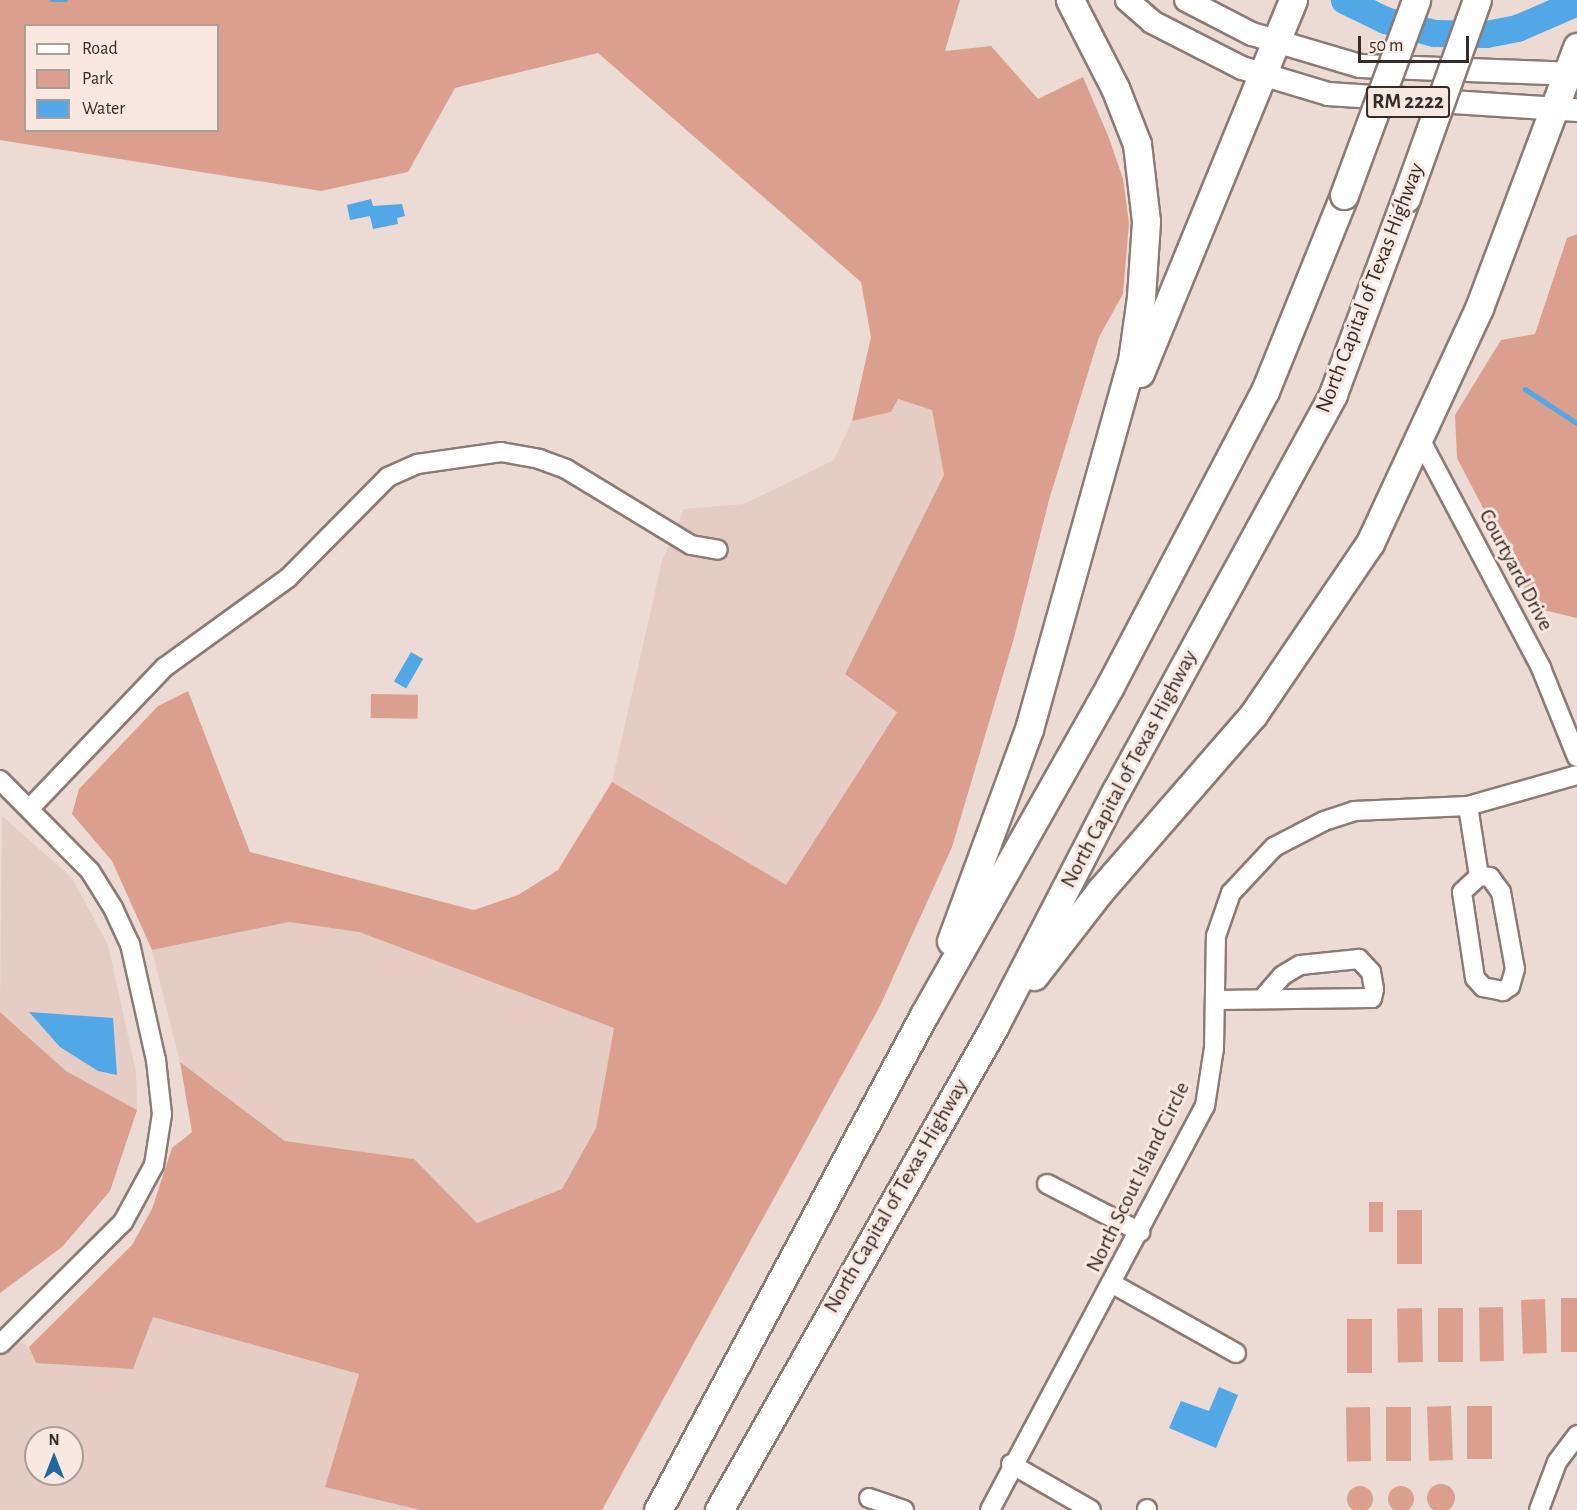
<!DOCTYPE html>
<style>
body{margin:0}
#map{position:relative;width:1577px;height:1510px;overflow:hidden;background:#ecdad4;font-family:"Alegreya Sans",sans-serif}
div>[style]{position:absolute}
.built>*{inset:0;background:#e5ccc4}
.green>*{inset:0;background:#dba08d;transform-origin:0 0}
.round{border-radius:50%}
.water>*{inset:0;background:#52a7e7;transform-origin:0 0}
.stream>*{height:4.5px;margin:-2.25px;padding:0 2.25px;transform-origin:2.25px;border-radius:2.25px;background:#52a7e7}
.river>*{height:27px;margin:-13.5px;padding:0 13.5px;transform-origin:13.5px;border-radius:13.5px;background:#52a7e7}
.roads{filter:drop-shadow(2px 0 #8b7b76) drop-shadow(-2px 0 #8b7b76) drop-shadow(0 2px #8b7b76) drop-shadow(0 -2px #8b7b76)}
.minor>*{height:18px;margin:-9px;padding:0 9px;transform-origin:9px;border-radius:9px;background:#fff}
.major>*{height:22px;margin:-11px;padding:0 11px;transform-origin:11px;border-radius:11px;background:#fff}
.highway>*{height:27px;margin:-13.5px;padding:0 13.5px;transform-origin:13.5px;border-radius:13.5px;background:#fff}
.bridges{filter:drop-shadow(2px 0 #8b7b76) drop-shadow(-2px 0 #8b7b76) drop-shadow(0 2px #8b7b76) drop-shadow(0 -2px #8b7b76)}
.highway-bridge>*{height:27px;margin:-13.5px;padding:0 13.5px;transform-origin:13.5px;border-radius:13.5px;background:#fff}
span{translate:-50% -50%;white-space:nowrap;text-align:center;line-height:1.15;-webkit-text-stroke:6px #f9e7e1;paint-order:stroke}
.shield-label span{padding:2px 4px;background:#f9e7e1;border:2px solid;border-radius:4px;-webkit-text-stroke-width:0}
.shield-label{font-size:21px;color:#332c29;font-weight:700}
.street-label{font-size:22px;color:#332c29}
.legend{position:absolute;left:24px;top:24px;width:195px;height:108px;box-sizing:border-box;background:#f9e7e1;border:2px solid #aa9c97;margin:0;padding:8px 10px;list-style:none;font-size:18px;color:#332c29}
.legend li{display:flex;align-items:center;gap:12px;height:30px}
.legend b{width:30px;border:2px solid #aa9c97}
.north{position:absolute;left:24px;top:1426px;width:60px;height:60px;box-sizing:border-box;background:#f9e7e1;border:2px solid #aa9c97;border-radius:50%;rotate:0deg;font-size:16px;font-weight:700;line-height:24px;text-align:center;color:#332c29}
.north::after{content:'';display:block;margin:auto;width:21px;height:27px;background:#1f699c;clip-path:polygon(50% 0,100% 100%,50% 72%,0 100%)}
.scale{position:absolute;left:1358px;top:36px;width:111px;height:27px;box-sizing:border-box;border:3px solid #332c29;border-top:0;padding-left:8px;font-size:18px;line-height:21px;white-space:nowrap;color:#332c29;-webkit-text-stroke:4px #f9e7e1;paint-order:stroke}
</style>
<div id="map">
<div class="built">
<div style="clip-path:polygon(898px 399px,932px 410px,944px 475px,845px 673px,897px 712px,786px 886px,612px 782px,662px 561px,684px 509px,744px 504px,834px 460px,852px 421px,890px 412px)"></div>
<div style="clip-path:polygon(2px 816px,72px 878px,108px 945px,136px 1072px,137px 1110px,66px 1071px,0 1012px)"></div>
<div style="clip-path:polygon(289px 922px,359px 932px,614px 1028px,596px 1128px,562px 1190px,476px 1223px,414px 1159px,285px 1141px,180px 1062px,152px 950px)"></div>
<div style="clip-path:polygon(evenodd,153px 1317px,359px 1374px,325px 1486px,420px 1510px,0 1510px,0 1331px,29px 1347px,36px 1363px,153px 1317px,36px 1438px,72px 1438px,72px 1474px,36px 1474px,36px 1438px)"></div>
</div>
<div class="green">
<div style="clip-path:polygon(evenodd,0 0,960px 0,945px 51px,991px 46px,1038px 99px,1083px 77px,1109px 138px,1123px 179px,1129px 223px,1123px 294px,1099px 337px,1049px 500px,1014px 638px,952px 847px,880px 1006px,602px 1510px,420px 1510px,325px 1487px,359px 1374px,153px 1317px,133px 1369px,36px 1363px,29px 1347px,132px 1245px,152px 1209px,172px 1148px,192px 1132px,180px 1062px,285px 1141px,414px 1159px,477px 1223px,562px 1189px,596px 1128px,614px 1028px,359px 932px,289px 922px,152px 950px,112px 861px,72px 814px,79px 789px,158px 706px,188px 691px,250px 852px,474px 910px,518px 895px,558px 870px,612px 782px,786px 885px,897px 712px,845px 674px,944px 475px,932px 410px,898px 399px,891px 412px,852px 421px,871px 337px,861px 282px,598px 53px,455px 88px,408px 172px,321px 191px,0 140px,0 0,26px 26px,218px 26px,218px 130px,26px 130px,26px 26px)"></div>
<div style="clip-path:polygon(1577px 234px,1577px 618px,1535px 608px,1457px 458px,1455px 415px,1501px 340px,1535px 334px,1567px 238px)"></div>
<div style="left:371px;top:694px;width:47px;height:24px;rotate:1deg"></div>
<div style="clip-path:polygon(0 1012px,66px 1071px,137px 1110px,110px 1191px,62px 1247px,0 1293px)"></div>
<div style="left:1369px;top:1202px;width:14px;height:30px"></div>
<div style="left:1397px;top:1210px;width:25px;height:54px"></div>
<div style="left:1577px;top:1298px;width:54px;height:16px;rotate:90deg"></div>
<div style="left:1545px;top:1299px;width:54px;height:24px;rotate:88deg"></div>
<div style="left:1503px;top:1307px;width:54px;height:24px;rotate:89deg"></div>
<div style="left:1422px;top:1308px;width:54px;height:25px;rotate:89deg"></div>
<div style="left:1438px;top:1308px;width:25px;height:54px"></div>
<div style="left:1347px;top:1319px;width:25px;height:54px"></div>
<div style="left:1451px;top:1406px;width:54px;height:24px;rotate:88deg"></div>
<div style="left:1467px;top:1406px;width:25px;height:53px"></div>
<div style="left:1370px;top:1407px;width:54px;height:24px;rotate:89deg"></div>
<div style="left:1386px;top:1407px;width:25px;height:54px"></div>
<div class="round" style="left:1427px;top:1484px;width:28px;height:28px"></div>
<div class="round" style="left:1388px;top:1486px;width:26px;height:26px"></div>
<div class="round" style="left:1347px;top:1486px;width:26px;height:26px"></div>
</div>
<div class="water">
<div style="clip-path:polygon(371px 199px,373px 206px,402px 204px,405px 216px,397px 218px,398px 224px,373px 229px,370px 216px,350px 220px,347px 205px)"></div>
<div style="left:411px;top:652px;width:14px;height:34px;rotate:30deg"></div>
<div style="clip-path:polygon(29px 1012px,113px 1018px,117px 1075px,98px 1071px,60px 1047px)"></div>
<div style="clip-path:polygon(1219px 1387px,1238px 1395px,1216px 1448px,1169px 1428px,1181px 1401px,1209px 1411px)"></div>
</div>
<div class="stream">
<div style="left:52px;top:0;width:14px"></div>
<div style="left:1525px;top:389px;width:62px;rotate:33.2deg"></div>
</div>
<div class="river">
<div style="left:1344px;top:0;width:46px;rotate:26deg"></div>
<div style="left:1385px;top:20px;width:51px;rotate:14.9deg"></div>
<div style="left:1434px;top:33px;width:52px;rotate:1.1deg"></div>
<div style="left:1486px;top:34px;width:32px;rotate:-11deg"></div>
<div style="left:1517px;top:28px;width:65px;rotate:-23.4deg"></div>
</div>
<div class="roads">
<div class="minor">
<div style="left:1421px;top:441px;width:257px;rotate:62.1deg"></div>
<div style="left:1541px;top:668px;width:96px;rotate:68deg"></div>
<div style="left:0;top:780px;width:128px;rotate:45.3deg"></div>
<div style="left:90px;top:871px;width:44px;rotate:58.1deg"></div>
<div style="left:113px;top:908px;width:40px;rotate:65deg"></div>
<div style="left:130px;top:944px;width:119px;rotate:77.4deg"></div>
<div style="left:156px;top:1060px;width:54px;rotate:83.7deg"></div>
<div style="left:162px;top:1114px;width:52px;rotate:98.9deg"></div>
<div style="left:154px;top:1165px;width:65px;rotate:118.5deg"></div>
<div style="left:123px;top:1222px;width:173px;rotate:135.2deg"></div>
<div style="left:1468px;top:806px;width:71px;rotate:81.1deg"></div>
<div style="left:31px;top:807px;width:194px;rotate:-46.3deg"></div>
<div style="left:165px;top:667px;width:152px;rotate:-35.9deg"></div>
<div style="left:288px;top:578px;width:142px;rotate:-45.3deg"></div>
<div style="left:388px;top:477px;width:32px;rotate:-24deg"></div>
<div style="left:417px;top:464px;width:85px;rotate:-8.1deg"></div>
<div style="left:501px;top:452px;width:39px;rotate:10deg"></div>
<div style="left:539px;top:459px;width:29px;rotate:20deg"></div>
<div style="left:566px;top:469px;width:146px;rotate:31.3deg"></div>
<div style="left:691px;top:545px;width:27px;rotate:10deg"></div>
<div style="left:1479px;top:876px;width:11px;rotate:5deg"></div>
<div style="left:1490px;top:877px;width:19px;rotate:54deg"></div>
<div style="left:1501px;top:892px;width:78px;rotate:79.7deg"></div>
<div style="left:1515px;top:969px;width:18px;rotate:106deg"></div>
<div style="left:1510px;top:986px;width:9px;rotate:144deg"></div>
<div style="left:1503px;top:991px;width:20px;rotate:-169deg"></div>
<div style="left:1483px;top:987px;width:12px;rotate:-132deg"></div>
<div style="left:1475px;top:978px;width:87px;rotate:-98.6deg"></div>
<div style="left:1462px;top:892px;width:23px;rotate:-43deg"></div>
<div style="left:1216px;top:1000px;width:156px;rotate:-0.7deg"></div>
<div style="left:1372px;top:998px;width:9px;rotate:-77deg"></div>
<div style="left:1374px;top:989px;width:17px;rotate:-100deg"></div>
<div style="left:1371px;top:972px;width:18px;rotate:-133deg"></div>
<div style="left:1359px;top:959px;width:59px;rotate:174.2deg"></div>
<div style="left:1300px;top:965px;width:21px;rotate:149deg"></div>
<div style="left:1282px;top:976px;width:30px;rotate:131deg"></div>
<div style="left:1047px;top:1184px;width:105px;rotate:27.3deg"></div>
<div style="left:1113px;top:1284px;width:141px;rotate:29.3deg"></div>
<div style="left:1011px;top:1464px;width:92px;rotate:29.9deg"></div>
<div style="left:869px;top:1498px;width:37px;rotate:19deg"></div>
<div style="left:990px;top:1510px;width:458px;rotate:-62deg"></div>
<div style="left:1205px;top:1106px;width:59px;rotate:-81.2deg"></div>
<div style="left:1214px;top:1048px;width:112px;rotate:-89deg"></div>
<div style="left:1216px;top:936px;width:46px;rotate:-70.8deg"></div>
<div style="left:1231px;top:893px;width:63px;rotate:-46.9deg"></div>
<div style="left:1274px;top:847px;width:56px;rotate:-27.5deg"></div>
<div style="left:1324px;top:821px;width:32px;rotate:-18deg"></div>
<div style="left:1354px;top:811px;width:114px;rotate:-2.5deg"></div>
<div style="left:1468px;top:806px;width:113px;rotate:-15.9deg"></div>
<div style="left:1147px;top:1510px;width:1px;rotate:-90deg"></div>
<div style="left:1539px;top:1510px;width:51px;rotate:-69.4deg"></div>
<div style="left:1557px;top:1462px;width:34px;rotate:-53deg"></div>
</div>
<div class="major">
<div style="left:1127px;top:0;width:33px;rotate:41deg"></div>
<div style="left:1152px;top:22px;width:101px;rotate:27.1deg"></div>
<div style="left:1242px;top:68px;width:90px;rotate:16.8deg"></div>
<div style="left:1328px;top:94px;width:250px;rotate:3.7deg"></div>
<div style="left:1186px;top:0;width:74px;rotate:27.3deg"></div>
<div style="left:1252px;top:34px;width:113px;rotate:16.5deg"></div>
<div style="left:1360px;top:66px;width:217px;rotate:2.1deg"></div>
</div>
<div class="highway">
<div style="left:1140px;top:373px;width:403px;rotate:-67.7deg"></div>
<div style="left:951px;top:941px;width:226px;rotate:-69.8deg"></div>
<div style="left:1029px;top:729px;width:382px;rotate:-74.4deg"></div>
<div style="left:1132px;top:361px;width:65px;rotate:-82deg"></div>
<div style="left:1141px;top:297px;width:76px;rotate:-86.2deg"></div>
<div style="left:1146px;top:221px;width:78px;rotate:-96.7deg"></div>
<div style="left:1137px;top:144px;width:60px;rotate:-111.4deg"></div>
<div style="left:1115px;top:88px;width:99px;rotate:-117.1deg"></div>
<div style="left:1034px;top:976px;width:108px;rotate:-52.2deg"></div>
<div style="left:1100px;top:891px;width:233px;rotate:-49deg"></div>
<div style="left:1253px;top:715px;width:208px;rotate:-55.8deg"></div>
<div style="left:1370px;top:543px;width:259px;rotate:-65.1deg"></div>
<div style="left:1479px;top:308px;width:279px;rotate:-69.4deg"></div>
<div style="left:658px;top:1510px;width:562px;rotate:-61.75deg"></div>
<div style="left:924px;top:1015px;width:378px;rotate:-60.5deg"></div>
<div style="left:1110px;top:686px;width:333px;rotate:-62.3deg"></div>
<div style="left:1265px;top:391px;width:211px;rotate:-68deg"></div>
<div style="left:719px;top:1510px;width:556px;rotate:-60.34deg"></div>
<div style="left:994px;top:1027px;width:266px;rotate:-62.7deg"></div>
<div style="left:1116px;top:791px;width:452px;rotate:-61.3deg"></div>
<div style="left:1333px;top:394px;width:209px;rotate:-69.6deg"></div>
</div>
</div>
<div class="bridges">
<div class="highway-bridge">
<div style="left:1344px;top:195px;width:208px;rotate:-69.7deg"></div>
<div style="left:1406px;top:198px;width:210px;rotate:-70.3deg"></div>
</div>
</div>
<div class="shield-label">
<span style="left:1408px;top:102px">RM 2222</span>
</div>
<div class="street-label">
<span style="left:1370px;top:288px;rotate:-69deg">North Capital of Texas Highway</span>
<span style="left:1516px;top:570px;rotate:62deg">Courtyard Drive</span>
<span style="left:1129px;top:769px;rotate:-62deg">North Capital of Texas Highway</span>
<span style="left:1138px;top:1177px;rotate:-64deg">North Scout Island Circle</span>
<span style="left:896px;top:1196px;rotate:-60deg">North Capital of Texas Highway</span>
</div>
<ul class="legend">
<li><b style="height:8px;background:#fff"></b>Road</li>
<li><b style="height:16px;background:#dba08d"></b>Park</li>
<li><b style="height:16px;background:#52a7e7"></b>Water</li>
</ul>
<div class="north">N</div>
<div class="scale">50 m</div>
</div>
